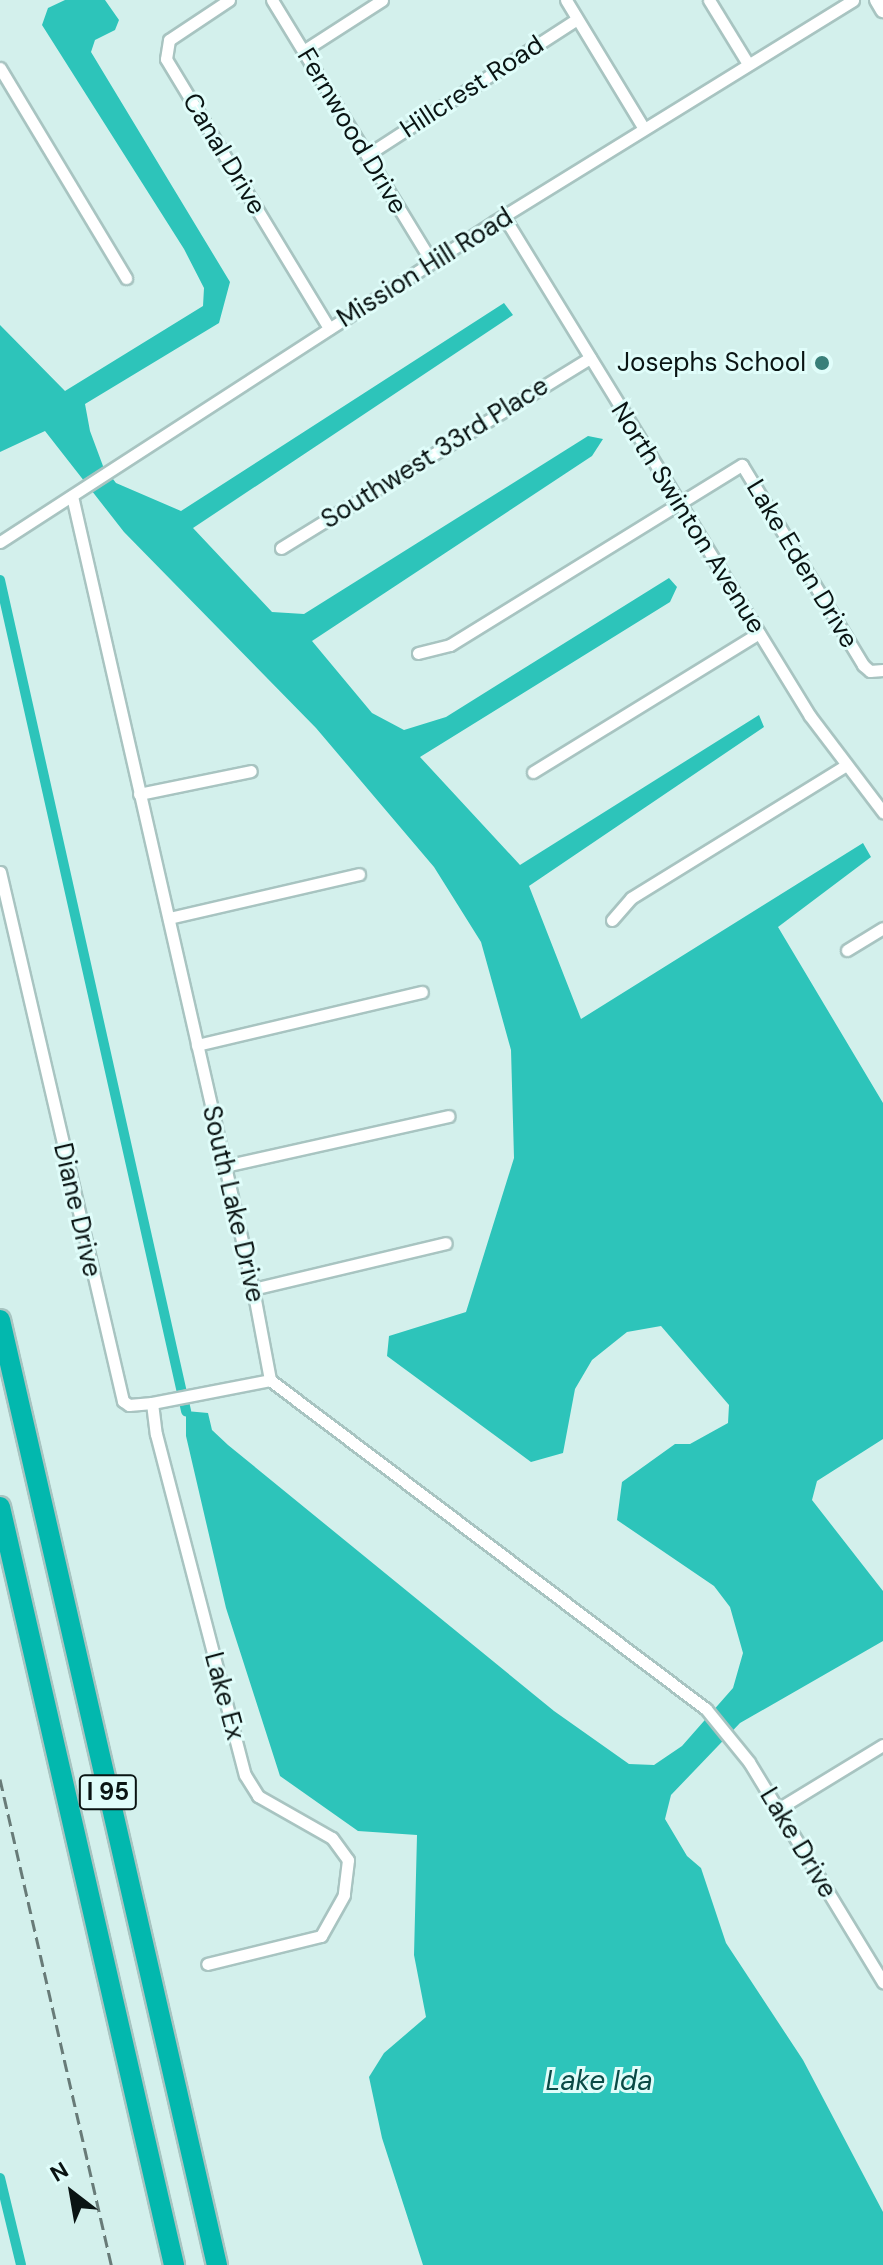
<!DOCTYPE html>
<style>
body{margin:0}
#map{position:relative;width:883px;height:2265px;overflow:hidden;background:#d3f0ec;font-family:"DM Sans",sans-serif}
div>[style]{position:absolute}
.water>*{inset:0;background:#2dc4ba}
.canal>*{height:10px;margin:-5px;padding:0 5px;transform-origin:5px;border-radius:5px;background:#2dc4ba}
.roads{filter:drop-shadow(2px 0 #a8c4c1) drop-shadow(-2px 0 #a8c4c1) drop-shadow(0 2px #a8c4c1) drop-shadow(0 -2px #a8c4c1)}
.minor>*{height:11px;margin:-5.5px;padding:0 5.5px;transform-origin:5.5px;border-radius:5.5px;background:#fff}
.tertiary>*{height:14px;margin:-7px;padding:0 7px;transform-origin:7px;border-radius:7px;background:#fff}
.motorway>*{height:20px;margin:-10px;padding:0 10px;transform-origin:10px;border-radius:10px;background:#02b8ae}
.rail>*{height:3px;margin-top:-1.5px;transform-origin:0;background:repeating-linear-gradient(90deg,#687b78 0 12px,transparent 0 18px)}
.dots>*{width:22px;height:22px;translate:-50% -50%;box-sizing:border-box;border:4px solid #e0fdfa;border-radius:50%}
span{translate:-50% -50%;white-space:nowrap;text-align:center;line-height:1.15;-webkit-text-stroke:6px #e0fdfa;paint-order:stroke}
.shield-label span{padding:2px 6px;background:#e0fdfa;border:2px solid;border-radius:6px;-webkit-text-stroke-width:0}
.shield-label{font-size:24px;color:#0a1413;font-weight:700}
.street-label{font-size:26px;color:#0a1413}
.poi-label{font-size:26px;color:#0a1413}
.right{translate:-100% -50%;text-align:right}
.water-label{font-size:28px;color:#0a4a46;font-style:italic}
.north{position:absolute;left:32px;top:2153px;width:80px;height:80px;-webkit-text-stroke:6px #e0fdfa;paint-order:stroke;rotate:329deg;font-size:22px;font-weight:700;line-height:32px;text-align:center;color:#0a1413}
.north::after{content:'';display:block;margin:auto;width:28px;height:36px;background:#0a1413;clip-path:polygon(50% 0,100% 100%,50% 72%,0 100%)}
</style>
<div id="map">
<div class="water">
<div style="clip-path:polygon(65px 0,105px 0,119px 20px,115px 30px,95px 40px,91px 52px,230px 282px,219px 323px,85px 404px,90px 431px,103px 466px,116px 483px,181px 511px,504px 303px,513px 315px,193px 528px,272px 612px,304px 614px,588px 436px,603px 439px,592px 456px,312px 641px,372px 713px,404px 730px,446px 717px,669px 578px,677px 587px,670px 602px,420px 757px,520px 865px,759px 715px,764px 727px,529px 886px,581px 1019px,863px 843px,871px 857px,778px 927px,883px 1103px,883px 1439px,817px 1481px,812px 1500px,883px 1591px,883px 1641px,740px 1723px,671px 1795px,665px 1819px,687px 1856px,701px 1868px,726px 1943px,803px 2060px,883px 2212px,883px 2265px,423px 2265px,382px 2138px,369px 2077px,384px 2053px,426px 2017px,414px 1955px,417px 1835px,358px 1831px,280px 1776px,226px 1608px,186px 1436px,186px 1411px,208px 1413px,212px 1430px,228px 1445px,554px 1711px,629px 1764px,654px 1765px,682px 1746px,733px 1688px,743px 1653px,730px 1607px,714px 1586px,617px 1520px,622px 1482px,675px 1444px,690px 1444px,728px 1423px,729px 1405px,661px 1326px,627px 1332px,592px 1360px,575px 1389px,563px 1453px,531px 1462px,387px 1356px,389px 1336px,466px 1312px,514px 1158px,511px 1050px,481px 942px,434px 867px,316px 728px,124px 532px,45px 431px,0 452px,0 325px,65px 391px,203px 306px,204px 288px,184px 249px,42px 25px,48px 8px)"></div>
</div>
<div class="canal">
<div style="left:0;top:580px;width:852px;rotate:77.38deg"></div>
<div style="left:0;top:2178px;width:89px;rotate:76.4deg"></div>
</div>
<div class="roads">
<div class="minor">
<div style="left:229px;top:0;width:72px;rotate:146.3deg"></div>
<div style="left:169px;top:40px;width:19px;rotate:99deg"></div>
<div style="left:166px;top:59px;width:315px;rotate:58.8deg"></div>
<div style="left:272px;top:0;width:307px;rotate:58.6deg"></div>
<div style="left:566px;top:0;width:149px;rotate:58.8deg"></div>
<div style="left:709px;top:0;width:75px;rotate:58.6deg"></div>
<div style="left:303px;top:51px;width:94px;rotate:-32.8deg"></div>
<div style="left:0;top:68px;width:245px;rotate:59deg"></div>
<div style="left:367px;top:155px;width:250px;rotate:-32.9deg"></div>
<div style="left:500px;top:220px;width:10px;rotate:29deg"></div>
<div style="left:509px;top:225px;width:576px;rotate:58.49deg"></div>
<div style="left:810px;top:716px;width:121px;rotate:52.8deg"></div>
<div style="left:72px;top:496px;width:813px;rotate:77.14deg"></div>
<div style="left:253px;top:1289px;width:93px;rotate:79.4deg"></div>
<div style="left:270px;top:1380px;width:546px;rotate:37.04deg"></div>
<div style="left:706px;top:1709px;width:68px;rotate:50.9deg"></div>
<div style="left:749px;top:1762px;width:258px;rotate:58.7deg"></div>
<div style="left:0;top:542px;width:589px;rotate:-32.93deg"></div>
<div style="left:494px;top:222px;width:422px;rotate:-31.7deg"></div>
<div style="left:281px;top:548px;width:363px;rotate:-31.6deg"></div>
<div style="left:418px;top:653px;width:33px;rotate:-14deg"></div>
<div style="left:450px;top:645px;width:343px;rotate:-31.7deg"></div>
<div style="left:742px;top:465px;width:234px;rotate:58.8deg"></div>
<div style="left:863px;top:665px;width:9px;rotate:41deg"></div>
<div style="left:870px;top:671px;width:13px;rotate:-4deg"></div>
<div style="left:533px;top:772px;width:265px;rotate:-31.6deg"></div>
<div style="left:139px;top:794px;width:114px;rotate:-11.6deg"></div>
<div style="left:0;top:872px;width:543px;rotate:76.91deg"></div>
<div style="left:123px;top:1401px;width:7px;rotate:34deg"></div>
<div style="left:129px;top:1405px;width:23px;rotate:-5deg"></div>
<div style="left:152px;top:1403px;width:120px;rotate:-11deg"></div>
<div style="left:169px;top:918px;width:195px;rotate:-13deg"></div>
<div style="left:612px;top:920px;width:29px;rotate:-49deg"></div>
<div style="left:631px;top:898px;width:251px;rotate:-31.7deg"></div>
<div style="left:847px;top:950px;width:42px;rotate:-31.4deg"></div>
<div style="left:197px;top:1045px;width:231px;rotate:-13.3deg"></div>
<div style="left:225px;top:1166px;width:229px;rotate:-12.6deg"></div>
<div style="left:253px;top:1289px;width:198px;rotate:-13.4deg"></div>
<div style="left:152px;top:1403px;width:31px;rotate:83deg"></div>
<div style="left:156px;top:1434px;width:352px;rotate:75.4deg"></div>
<div style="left:245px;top:1775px;width:25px;rotate:58deg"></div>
<div style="left:258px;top:1796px;width:85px;rotate:29.6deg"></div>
<div style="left:332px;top:1838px;width:27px;rotate:54deg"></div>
<div style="left:348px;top:1860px;width:35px;rotate:97deg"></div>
<div style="left:344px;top:1895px;width:47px;rotate:119.3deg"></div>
<div style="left:321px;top:1936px;width:117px;rotate:166.2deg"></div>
<div style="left:778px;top:1809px;width:123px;rotate:-31.4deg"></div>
</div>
<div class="tertiary">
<div style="left:877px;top:0;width:12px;rotate:59deg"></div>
</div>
<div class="motorway">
<div style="left:0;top:1320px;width:970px;rotate:77.07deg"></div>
<div style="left:0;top:1507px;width:778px;rotate:77.07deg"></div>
</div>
</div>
<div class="rail">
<div style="left:0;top:1779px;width:499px;rotate:77.1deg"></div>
</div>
<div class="dots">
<div style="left:822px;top:363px;background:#387f79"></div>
</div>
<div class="shield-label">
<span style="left:108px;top:1792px">I 95</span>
</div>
<div class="street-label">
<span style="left:472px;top:87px;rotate:-33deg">Hillcrest Road</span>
<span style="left:352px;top:131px;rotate:59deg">Fernwood Drive</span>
<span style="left:224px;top:154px;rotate:59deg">Canal Drive</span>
<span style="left:425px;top:268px;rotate:-32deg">Mission Hill Road</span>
<span style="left:435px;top:453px;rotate:-32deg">Southwest 33rd Place</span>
<span style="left:688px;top:518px;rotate:58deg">North Swinton Avenue</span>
<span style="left:802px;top:564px;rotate:59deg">Lake Eden Drive</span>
<span style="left:233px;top:1204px;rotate:77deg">South Lake Drive</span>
<span style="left:77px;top:1210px;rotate:77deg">Diane Drive</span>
<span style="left:224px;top:1696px;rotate:75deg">Lake Ex</span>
<span style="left:798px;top:1843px;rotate:59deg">Lake Drive</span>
</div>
<div class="poi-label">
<span class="right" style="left:806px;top:363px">Josephs School</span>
</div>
<div class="water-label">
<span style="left:599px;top:2081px">Lake Ida</span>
</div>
<div class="north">N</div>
</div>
